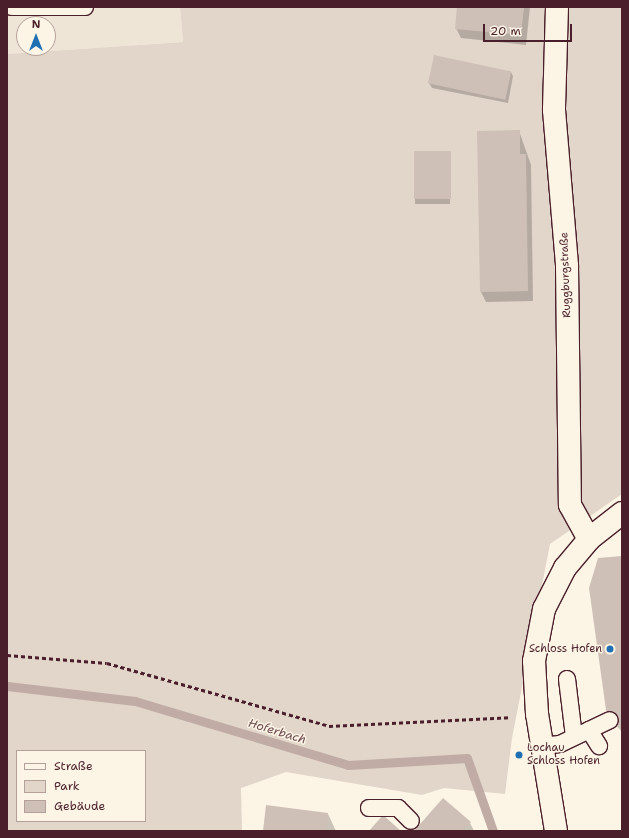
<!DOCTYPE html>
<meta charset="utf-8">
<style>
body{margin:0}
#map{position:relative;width:629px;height:838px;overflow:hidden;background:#fcf5e5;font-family:"Shantell Sans",sans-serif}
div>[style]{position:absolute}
.built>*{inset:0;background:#eee5d7}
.green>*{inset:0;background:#e2d5ca}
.shadow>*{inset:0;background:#0003;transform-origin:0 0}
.stream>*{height:9px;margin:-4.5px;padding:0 4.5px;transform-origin:4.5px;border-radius:4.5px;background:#c0aca5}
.building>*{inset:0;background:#cfc0b7;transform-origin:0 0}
.path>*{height:2.5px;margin-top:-1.25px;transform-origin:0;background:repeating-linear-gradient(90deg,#4a1f2b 0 4px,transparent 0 7px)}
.roads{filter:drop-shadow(1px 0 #4a1f2b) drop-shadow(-1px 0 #4a1f2b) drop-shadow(0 1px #4a1f2b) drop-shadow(0 -1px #4a1f2b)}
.service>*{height:16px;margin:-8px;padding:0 8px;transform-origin:8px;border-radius:8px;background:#fcf5e5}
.minor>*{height:22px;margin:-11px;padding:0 11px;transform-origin:11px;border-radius:11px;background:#fcf5e5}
.tertiary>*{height:22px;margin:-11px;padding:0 11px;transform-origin:11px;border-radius:11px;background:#fcf5e5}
.dots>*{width:11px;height:11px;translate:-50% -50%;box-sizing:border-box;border:2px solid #fcf5e5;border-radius:50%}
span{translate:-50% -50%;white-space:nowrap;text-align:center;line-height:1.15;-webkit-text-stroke:3px #fcf5e5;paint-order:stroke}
.street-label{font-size:11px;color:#4a1f2b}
.poi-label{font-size:11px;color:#4a1f2b}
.right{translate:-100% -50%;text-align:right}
.left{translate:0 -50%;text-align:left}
.water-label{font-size:12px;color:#6d4950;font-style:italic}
.frame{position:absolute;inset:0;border:8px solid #4a1f2b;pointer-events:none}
.legend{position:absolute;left:16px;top:750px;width:130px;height:72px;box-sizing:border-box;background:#fcf5e5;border:1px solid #b59f9b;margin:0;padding:5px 7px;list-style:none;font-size:12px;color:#4a1f2b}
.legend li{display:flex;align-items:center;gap:8px;height:20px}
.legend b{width:20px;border:1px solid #b59f9b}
.north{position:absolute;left:16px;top:16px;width:40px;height:40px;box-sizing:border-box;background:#fcf5e5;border:1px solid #b59f9b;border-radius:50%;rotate:0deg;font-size:11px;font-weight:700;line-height:16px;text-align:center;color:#4a1f2b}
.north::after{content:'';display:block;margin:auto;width:14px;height:18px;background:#1f6fb2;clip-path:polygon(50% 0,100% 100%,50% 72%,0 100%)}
.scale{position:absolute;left:483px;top:24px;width:89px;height:18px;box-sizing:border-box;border:2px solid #4a1f2b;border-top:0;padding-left:5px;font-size:12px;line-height:14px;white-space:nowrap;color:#4a1f2b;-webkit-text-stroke:3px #fcf5e5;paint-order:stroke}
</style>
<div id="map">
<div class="built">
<div style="clip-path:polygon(evenodd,7px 7px,180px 7px,183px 42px,7px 54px,7px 7px,24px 24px,48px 24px,48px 48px,24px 48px,24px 24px)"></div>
</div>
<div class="green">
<div style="clip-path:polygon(evenodd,180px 7px,622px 7px,622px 494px,550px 544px,512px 738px,505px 794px,444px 788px,422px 795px,286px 772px,241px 788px,242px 831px,7px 831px,7px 54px,183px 42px,180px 7px,17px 751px,145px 751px,145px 821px,17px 821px,17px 751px)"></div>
</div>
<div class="shadow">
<div style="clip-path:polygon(458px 7px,530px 7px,526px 45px,461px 38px,456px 28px)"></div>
<div style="clip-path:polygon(511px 72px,513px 76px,508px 103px,432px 88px,429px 83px)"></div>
<div style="clip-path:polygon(519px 131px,531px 165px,533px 301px,486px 302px,481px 292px)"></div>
<div style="left:415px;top:152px;width:35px;height:52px"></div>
<div style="clip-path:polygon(622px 557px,622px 732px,615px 724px)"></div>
<div style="clip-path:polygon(328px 814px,336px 831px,264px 831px)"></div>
<div style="clip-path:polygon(470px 823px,474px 831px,415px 831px)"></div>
</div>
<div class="stream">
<div style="left:7px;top:686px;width:129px;rotate:6.7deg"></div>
<div style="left:135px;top:701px;width:222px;rotate:16.7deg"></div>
<div style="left:348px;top:765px;width:119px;rotate:-3.4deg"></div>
<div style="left:467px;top:758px;width:77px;rotate:70.4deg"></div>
</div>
<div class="building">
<div style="clip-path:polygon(457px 7px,524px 7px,521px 35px,455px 29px)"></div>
<div style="left:434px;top:55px;width:79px;height:29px;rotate:12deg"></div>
<div style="clip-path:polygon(520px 130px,520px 154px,526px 154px,528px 291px,480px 292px,477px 131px)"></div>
<div style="left:414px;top:151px;width:37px;height:48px"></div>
<div style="clip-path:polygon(622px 556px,622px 728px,606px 710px,589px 588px,598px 558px)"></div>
<div style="clip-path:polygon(443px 798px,471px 822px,463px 831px,414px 831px)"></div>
<div style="clip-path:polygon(266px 805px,328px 813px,326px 831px,263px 831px)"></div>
<div style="clip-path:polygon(383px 815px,401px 831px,369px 831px)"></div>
</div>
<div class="path">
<div style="left:7px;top:655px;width:100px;rotate:4.6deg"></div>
<div style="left:107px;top:663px;width:231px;rotate:15.8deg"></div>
<div style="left:329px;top:726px;width:182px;rotate:-2.8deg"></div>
</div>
<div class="roads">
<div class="service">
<div style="left:12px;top:7px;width:73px"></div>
<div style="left:567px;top:679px;width:58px;rotate:83.1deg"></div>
<div style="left:589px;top:730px;width:19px;rotate:58deg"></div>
<div style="left:541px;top:746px;width:19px;rotate:-6deg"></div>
<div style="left:560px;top:744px;width:55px;rotate:-25.6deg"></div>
<div style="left:369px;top:808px;width:29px"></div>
<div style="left:398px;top:808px;width:18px;rotate:45deg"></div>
</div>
<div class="minor">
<div style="left:557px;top:7px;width:103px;rotate:91.7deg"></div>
<div style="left:554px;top:110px;width:157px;rotate:85.2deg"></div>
<div style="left:567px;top:266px;width:239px;rotate:89.3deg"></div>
<div style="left:570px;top:505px;width:39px;rotate:61deg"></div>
</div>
<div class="tertiary">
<div style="left:556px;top:831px;width:119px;rotate:-99.2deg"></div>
<div style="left:537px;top:714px;width:53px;rotate:-93.2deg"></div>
<div style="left:534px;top:661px;width:53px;rotate:-79.1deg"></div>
<div style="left:544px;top:609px;width:46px;rotate:-62.9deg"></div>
<div style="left:565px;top:568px;width:38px;rotate:-50deg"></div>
<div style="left:589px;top:539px;width:42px;rotate:-38.2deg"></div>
</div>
</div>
<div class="dots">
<div style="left:610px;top:649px;background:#1f6fb2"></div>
<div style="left:519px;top:755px;background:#1f6fb2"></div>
</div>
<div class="street-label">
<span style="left:566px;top:275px;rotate:-92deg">Ruggburgstraße</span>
</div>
<div class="poi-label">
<span class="right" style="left:602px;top:649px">Schloss Hofen</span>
<span class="left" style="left:527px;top:755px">Lochau<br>Schloss Hofen</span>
</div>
<div class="water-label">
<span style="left:277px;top:732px;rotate:17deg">Hoferbach</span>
</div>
<div class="frame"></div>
<ul class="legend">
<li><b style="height:5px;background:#fcf5e5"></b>Straße</li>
<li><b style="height:11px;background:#e2d5ca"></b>Park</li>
<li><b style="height:11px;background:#cfc0b7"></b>Gebäude</li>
</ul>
<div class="north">N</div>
<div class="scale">20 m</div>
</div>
